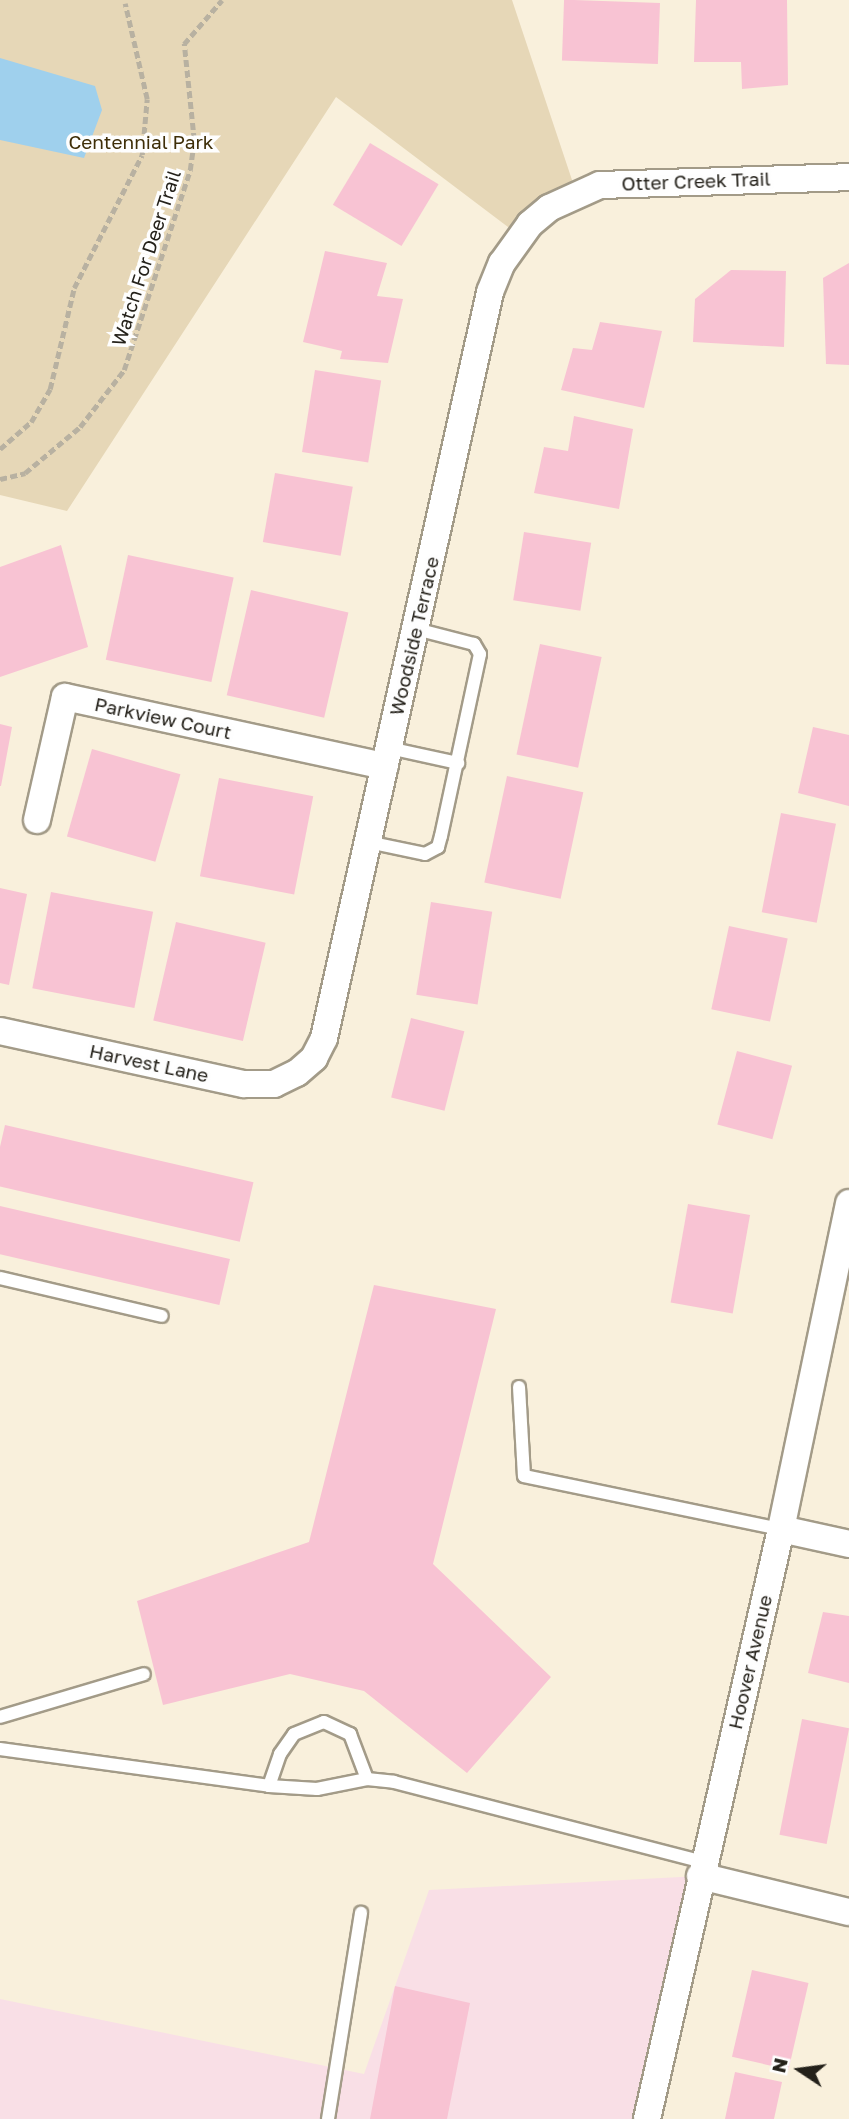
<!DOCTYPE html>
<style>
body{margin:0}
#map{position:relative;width:849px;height:2119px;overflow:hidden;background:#f9f0dc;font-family:"Golos Text",sans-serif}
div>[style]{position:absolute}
.commercial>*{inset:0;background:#f9dfe6}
.green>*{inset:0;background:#e6d7b7}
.water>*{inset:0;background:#9fd0ed}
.building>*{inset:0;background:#f8c3d3;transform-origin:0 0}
.path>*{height:4.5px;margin-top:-2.25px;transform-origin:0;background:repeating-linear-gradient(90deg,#b8b1a1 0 7px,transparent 0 10.5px)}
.roads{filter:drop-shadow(2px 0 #a39b88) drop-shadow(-2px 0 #a39b88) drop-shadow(0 2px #a39b88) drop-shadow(0 -2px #a39b88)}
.service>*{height:12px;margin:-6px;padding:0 6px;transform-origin:6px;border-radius:6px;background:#fff}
.minor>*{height:26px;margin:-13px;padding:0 13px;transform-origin:13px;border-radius:13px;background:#fff}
span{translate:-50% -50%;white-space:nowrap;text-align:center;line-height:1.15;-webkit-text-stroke:7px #fefefe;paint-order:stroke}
.park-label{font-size:19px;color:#3e2e08}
.street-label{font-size:19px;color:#24211a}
.north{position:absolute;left:765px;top:2035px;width:70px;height:70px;-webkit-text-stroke:5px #fefefe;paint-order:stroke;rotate:283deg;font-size:19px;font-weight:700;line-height:28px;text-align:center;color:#24211a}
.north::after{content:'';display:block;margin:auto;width:24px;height:32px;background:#24211a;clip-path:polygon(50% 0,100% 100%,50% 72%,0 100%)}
</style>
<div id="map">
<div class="commercial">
<div style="clip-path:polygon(700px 1876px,647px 2119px,0 2119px,0 1999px,364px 2074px,429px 1890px)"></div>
</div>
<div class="green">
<div style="clip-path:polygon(0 0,512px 0,576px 192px,520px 236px,336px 97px,67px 511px,0 495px)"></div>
</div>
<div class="water">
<div style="clip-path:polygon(0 58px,95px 86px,102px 110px,84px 158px,0 140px)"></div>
</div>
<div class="building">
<div style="clip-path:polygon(696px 0,787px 0,788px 85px,742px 89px,741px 62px,694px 62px)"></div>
<div style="left:660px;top:3px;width:61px;height:96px;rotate:92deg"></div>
<div style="left:370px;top:143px;width:80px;height:72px;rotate:31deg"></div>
<div style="clip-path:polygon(325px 251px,387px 263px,377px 296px,403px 299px,388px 363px,340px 359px,342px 351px,303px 342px)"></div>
<div style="clip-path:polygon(849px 263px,849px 365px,826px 364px,823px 278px)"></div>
<div style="clip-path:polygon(731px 270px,786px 271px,784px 347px,693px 342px,695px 299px)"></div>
<div style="clip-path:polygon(600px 322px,662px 331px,644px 408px,561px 390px,573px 348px,592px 350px)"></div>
<div style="left:315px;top:370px;width:67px;height:83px;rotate:9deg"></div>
<div style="clip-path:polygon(574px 416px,633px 429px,619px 509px,534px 493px,544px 447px,568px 451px)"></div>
<div style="left:275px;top:473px;width:79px;height:70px;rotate:10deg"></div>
<div style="left:524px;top:532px;width:68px;height:69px;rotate:9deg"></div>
<div style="clip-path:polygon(61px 545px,88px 647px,0 677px,0 567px)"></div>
<div style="left:128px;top:555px;width:108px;height:107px;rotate:12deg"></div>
<div style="left:251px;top:590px;width:100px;height:108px;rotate:13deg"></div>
<div style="left:540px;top:644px;width:63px;height:113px;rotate:12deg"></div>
<div style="clip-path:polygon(0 724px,12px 727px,1px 786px,0 786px)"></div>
<div style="clip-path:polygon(813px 727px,849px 735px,849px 806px,798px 793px)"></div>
<div style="left:92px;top:749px;width:92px;height:91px;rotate:16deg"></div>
<div style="left:507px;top:776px;width:78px;height:109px;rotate:12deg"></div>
<div style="left:219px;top:778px;width:96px;height:100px;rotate:11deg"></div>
<div style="left:781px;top:813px;width:56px;height:101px;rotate:11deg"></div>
<div style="clip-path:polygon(0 888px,27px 894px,9px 985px,0 983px)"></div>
<div style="left:51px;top:892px;width:104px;height:98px;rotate:11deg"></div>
<div style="left:431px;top:902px;width:62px;height:94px;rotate:9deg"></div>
<div style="left:176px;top:922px;width:92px;height:101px;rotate:13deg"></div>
<div style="left:729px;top:926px;width:60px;height:85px;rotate:12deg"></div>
<div style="left:411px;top:1018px;width:55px;height:82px;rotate:14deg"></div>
<div style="left:737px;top:1051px;width:57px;height:76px;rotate:15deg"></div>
<div style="left:5px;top:1125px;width:255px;height:61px;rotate:13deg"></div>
<div style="left:688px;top:1204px;width:63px;height:100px;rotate:10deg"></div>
<div style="left:0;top:1206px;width:236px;height:47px;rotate:13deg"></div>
<div style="clip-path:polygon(374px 1285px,496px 1309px,433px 1564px,551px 1677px,467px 1773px,364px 1691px,290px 1674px,163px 1705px,137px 1601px,309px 1542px)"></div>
<div style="clip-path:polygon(823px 1612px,849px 1616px,849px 1683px,808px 1673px)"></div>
<div style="left:802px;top:1719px;width:48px;height:118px;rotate:11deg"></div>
<div style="left:752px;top:1970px;width:58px;height:89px;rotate:13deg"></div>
<div style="clip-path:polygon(395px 1986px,470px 2003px,447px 2119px,370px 2119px)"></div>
<div style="clip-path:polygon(735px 2072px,782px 2082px,774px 2119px,725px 2119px)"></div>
</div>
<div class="path">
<div style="left:0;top:449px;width:41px;rotate:-41.1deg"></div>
<div style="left:31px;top:422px;width:38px;rotate:-60deg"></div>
<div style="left:50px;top:389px;width:104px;rotate:-76.6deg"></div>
<div style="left:74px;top:288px;width:149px;rotate:-62.9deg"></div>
<div style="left:142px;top:155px;width:56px;rotate:-84.9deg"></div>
<div style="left:147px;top:99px;width:98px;rotate:-103deg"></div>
<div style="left:0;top:479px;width:26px;rotate:-13deg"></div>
<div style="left:25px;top:473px;width:72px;rotate:-39.9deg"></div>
<div style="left:80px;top:427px;width:72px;rotate:-52.3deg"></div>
<div style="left:124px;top:370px;width:211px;rotate:-71.7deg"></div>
<div style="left:190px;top:170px;width:30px;rotate:-82deg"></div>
<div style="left:194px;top:140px;width:97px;rotate:-95.9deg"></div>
<div style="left:184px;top:44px;width:58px;rotate:-49.2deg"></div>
</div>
<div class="roads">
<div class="service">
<div style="left:389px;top:748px;width:71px;rotate:12.3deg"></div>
<div style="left:368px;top:842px;width:58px;rotate:11.9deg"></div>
<div style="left:425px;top:854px;width:15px;rotate:-28deg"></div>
<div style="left:438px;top:847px;width:11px;rotate:-75deg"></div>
<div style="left:441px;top:836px;width:186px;rotate:-77.9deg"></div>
<div style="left:480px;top:654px;width:12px;rotate:-121deg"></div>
<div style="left:474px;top:644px;width:60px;rotate:-165.5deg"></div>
<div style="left:0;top:1278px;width:166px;rotate:13.2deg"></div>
<div style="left:519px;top:1387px;width:89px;rotate:86.8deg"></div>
<div style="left:524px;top:1476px;width:262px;rotate:11.7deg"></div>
<div style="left:0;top:1717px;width:150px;rotate:-16.6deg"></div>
<div style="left:0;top:1749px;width:272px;rotate:7.8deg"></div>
<div style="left:269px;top:1786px;width:48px;rotate:3.6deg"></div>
<div style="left:317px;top:1789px;width:51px;rotate:-11.3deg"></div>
<div style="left:367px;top:1779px;width:27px;rotate:6deg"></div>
<div style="left:394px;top:1782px;width:319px;rotate:14.5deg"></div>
<div style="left:269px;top:1786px;width:34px;rotate:-71deg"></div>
<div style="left:280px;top:1754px;width:24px;rotate:-55deg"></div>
<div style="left:294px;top:1734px;width:32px;rotate:-22deg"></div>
<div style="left:324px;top:1722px;width:29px;rotate:25deg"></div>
<div style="left:350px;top:1734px;width:48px;rotate:69.3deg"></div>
<div style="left:328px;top:2119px;width:209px;rotate:-80.9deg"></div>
</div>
<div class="minor">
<div style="left:37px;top:820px;width:126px;rotate:-77.2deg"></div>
<div style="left:65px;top:697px;width:327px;rotate:12.2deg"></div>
<div style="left:0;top:1031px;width:250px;rotate:12.3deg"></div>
<div style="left:244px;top:1084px;width:30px"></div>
<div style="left:274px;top:1084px;width:25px;rotate:-26deg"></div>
<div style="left:297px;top:1073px;width:23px;rotate:-41deg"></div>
<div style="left:314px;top:1058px;width:22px;rotate:-63deg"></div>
<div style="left:324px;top:1038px;width:764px;rotate:-77.45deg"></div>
<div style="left:490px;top:292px;width:31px;rotate:-68deg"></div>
<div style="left:502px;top:263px;width:48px;rotate:-54.3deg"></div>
<div style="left:530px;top:224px;width:25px;rotate:-40deg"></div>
<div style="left:549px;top:208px;width:56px;rotate:-24.3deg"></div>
<div style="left:600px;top:185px;width:249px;rotate:-1.8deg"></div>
<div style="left:781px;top:1529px;width:70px;rotate:12.4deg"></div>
<div style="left:700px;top:1876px;width:153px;rotate:13.6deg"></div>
<div style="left:647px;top:2119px;width:605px;rotate:-77.2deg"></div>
<div style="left:781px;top:1529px;width:333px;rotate:-78.2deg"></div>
</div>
</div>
<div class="park-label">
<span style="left:141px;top:142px">Centennial Park</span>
</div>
<div class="street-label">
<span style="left:696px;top:181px;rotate:-2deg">Otter Creek Trail</span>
<span style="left:146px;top:258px;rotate:-72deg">Watch For Deer Trail</span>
<span style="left:414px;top:636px;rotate:-77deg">Woodside Terrace</span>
<span style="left:163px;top:718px;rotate:12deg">Parkview Court</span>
<span style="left:149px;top:1063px;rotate:12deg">Harvest Lane</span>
<span style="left:750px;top:1662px;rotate:-77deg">Hoover Avenue</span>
</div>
<div class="north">N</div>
</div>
